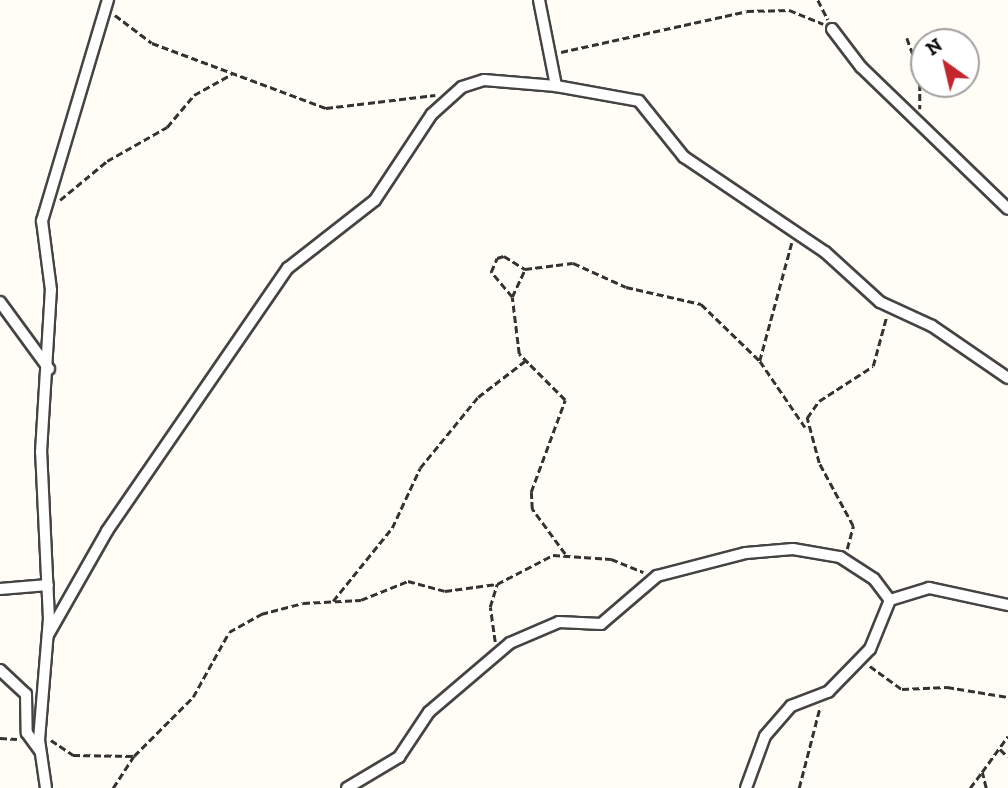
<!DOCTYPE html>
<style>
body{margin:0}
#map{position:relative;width:1008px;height:788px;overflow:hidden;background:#fffdf5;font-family:"Zilla Slab",serif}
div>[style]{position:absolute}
.path>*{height:2.5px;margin-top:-1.25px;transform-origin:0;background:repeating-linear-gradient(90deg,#333 0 7px,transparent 0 10.5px)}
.roads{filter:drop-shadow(2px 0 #444) drop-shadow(-2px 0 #444) drop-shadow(0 2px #444) drop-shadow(0 -2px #444)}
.street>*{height:10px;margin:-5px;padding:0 5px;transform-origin:5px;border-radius:5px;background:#fff}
span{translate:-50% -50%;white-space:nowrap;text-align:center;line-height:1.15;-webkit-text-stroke:7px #fff;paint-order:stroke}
.north{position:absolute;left:910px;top:28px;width:70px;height:70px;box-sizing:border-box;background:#fff;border:2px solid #a0a0a0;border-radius:50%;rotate:326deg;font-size:19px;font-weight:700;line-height:28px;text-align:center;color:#111}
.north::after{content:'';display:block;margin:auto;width:24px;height:32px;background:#c4262e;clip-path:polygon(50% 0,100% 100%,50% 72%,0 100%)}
</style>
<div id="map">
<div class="path">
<div style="left:818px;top:0;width:22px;rotate:63deg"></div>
<div style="left:115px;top:15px;width:46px;rotate:37.1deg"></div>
<div style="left:152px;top:43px;width:186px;rotate:20.5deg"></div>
<div style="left:326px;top:108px;width:110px;rotate:-6.8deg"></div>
<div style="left:907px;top:38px;width:37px;rotate:70deg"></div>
<div style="left:920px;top:73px;width:36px;rotate:90deg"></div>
<div style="left:561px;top:52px;width:190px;rotate:-12.4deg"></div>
<div style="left:747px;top:11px;width:42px;rotate:-1.4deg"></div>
<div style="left:789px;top:10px;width:37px;rotate:22deg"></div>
<div style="left:60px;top:200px;width:61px;rotate:-39.7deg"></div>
<div style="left:107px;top:161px;width:69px;rotate:-29.5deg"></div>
<div style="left:167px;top:127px;width:42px;rotate:-49.8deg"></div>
<div style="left:194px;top:95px;width:43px;rotate:-28.9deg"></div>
<div style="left:792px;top:243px;width:122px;rotate:105.2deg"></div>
<div style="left:760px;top:361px;width:80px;rotate:55.7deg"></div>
<div style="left:512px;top:297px;width:31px;rotate:-65deg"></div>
<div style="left:847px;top:549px;width:24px;rotate:-75deg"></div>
<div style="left:853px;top:526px;width:72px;rotate:-118.4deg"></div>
<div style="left:819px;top:463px;width:47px;rotate:-104.9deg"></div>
<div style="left:807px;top:418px;width:21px;rotate:-55deg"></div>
<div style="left:819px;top:401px;width:64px;rotate:-32.9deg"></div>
<div style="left:873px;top:366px;width:50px;rotate:-74.8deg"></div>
<div style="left:565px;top:554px;width:56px;rotate:-126.3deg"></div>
<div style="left:532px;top:509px;width:17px;rotate:-93deg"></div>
<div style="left:531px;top:492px;width:98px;rotate:-69.7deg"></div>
<div style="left:565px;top:400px;width:65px;rotate:-135deg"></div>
<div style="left:519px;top:354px;width:57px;rotate:-97deg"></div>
<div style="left:512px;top:297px;width:33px;rotate:-130deg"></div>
<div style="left:491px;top:272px;width:15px;rotate:-67deg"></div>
<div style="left:497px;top:258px;width:7px;rotate:-16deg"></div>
<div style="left:504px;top:256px;width:25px;rotate:32deg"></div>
<div style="left:525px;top:269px;width:48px;rotate:-7.1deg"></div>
<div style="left:573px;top:263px;width:58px;rotate:24.4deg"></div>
<div style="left:626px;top:287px;width:77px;rotate:12.8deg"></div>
<div style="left:701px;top:304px;width:82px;rotate:44deg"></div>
<div style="left:333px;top:601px;width:94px;rotate:-51.1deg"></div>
<div style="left:392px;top:528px;width:66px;rotate:-65deg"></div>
<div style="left:420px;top:468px;width:92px;rotate:-50.8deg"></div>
<div style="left:478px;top:397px;width:59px;rotate:-37.5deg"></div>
<div style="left:495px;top:642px;width:35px;rotate:-98deg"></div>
<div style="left:490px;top:607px;width:24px;rotate:-73deg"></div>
<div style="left:870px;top:666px;width:39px;rotate:36deg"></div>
<div style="left:902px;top:689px;width:45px;rotate:-2.5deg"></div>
<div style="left:947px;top:687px;width:62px;rotate:9.3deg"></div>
<div style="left:0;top:738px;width:17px;rotate:3deg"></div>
<div style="left:51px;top:740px;width:27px;rotate:34deg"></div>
<div style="left:73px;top:755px;width:61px;rotate:0.9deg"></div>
<div style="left:1000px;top:749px;width:11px;rotate:45deg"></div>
<div style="left:113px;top:788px;width:38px;rotate:-57deg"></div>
<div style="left:134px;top:756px;width:83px;rotate:-45deg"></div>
<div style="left:193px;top:697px;width:74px;rotate:-61deg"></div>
<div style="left:229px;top:632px;width:37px;rotate:-29deg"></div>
<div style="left:261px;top:614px;width:43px;rotate:-14.7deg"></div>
<div style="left:303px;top:603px;width:58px;rotate:-3deg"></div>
<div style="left:361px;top:600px;width:51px;rotate:-22deg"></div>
<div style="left:408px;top:581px;width:38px;rotate:15deg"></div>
<div style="left:445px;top:591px;width:52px;rotate:-7.7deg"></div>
<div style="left:497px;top:584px;width:63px;rotate:-27.4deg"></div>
<div style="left:553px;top:555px;width:58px;rotate:3.9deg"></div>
<div style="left:611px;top:559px;width:35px;rotate:22deg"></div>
<div style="left:799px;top:788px;width:84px;rotate:-75.5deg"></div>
<div style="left:970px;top:788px;width:20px;rotate:-53deg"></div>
<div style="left:986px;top:788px;width:16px;rotate:-104deg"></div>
<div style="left:982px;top:772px;width:44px;rotate:-54.2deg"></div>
</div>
<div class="roads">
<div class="street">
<div style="left:539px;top:0;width:88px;rotate:78.8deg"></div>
<div style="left:556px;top:86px;width:84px;rotate:10.2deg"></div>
<div style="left:639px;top:101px;width:72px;rotate:51.2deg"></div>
<div style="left:684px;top:157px;width:170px;rotate:34deg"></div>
<div style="left:825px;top:252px;width:74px;rotate:42.3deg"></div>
<div style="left:880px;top:302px;width:57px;rotate:24.8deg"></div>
<div style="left:932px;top:326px;width:92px;rotate:34.4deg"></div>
<div style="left:832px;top:29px;width:48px;rotate:52.7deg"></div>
<div style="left:861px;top:67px;width:204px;rotate:44deg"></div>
<div style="left:0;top:302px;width:83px;rotate:53.8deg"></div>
<div style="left:0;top:589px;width:48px;rotate:-4.8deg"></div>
<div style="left:48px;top:635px;width:120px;rotate:-60.4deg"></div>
<div style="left:107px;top:531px;width:319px;rotate:-55.5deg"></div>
<div style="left:288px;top:268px;width:110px;rotate:-38deg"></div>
<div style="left:375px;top:200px;width:103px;rotate:-56.5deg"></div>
<div style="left:432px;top:114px;width:40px;rotate:-42deg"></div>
<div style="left:462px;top:87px;width:23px;rotate:-18deg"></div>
<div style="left:484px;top:80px;width:72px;rotate:4.8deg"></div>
<div style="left:0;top:670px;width:35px;rotate:43deg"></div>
<div style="left:26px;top:694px;width:39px;rotate:89deg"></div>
<div style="left:27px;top:733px;width:22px;rotate:54deg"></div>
<div style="left:46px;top:788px;width:49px;rotate:-98.3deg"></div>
<div style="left:39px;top:740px;width:121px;rotate:-85.3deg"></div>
<div style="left:49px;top:619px;width:167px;rotate:-92.7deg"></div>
<div style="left:41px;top:452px;width:162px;rotate:-86.5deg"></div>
<div style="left:51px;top:290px;width:70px;rotate:-97.4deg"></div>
<div style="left:42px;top:221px;width:231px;rotate:-73.4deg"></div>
<div style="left:347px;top:788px;width:61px;rotate:-30.8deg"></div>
<div style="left:399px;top:757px;width:54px;rotate:-56.3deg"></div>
<div style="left:429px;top:712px;width:106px;rotate:-40.4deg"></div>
<div style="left:510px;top:643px;width:53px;rotate:-23.2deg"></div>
<div style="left:559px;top:622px;width:42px;rotate:2.7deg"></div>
<div style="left:601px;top:624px;width:74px;rotate:-40.6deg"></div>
<div style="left:657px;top:576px;width:92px;rotate:-14.5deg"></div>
<div style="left:746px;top:553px;width:47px;rotate:-4.9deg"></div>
<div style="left:793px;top:549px;width:48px;rotate:9.7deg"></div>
<div style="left:840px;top:557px;width:40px;rotate:32.9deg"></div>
<div style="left:874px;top:579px;width:26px;rotate:53deg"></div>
<div style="left:746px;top:788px;width:55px;rotate:-69.9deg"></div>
<div style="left:765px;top:736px;width:40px;rotate:-49deg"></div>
<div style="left:791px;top:706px;width:40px;rotate:-21deg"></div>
<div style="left:828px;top:692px;width:60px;rotate:-45.7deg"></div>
<div style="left:870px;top:649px;width:53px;rotate:-67.8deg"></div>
<div style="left:890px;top:600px;width:41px;rotate:-17.1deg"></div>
<div style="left:929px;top:588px;width:81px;rotate:12.1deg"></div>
</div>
</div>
<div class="north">N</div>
</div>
